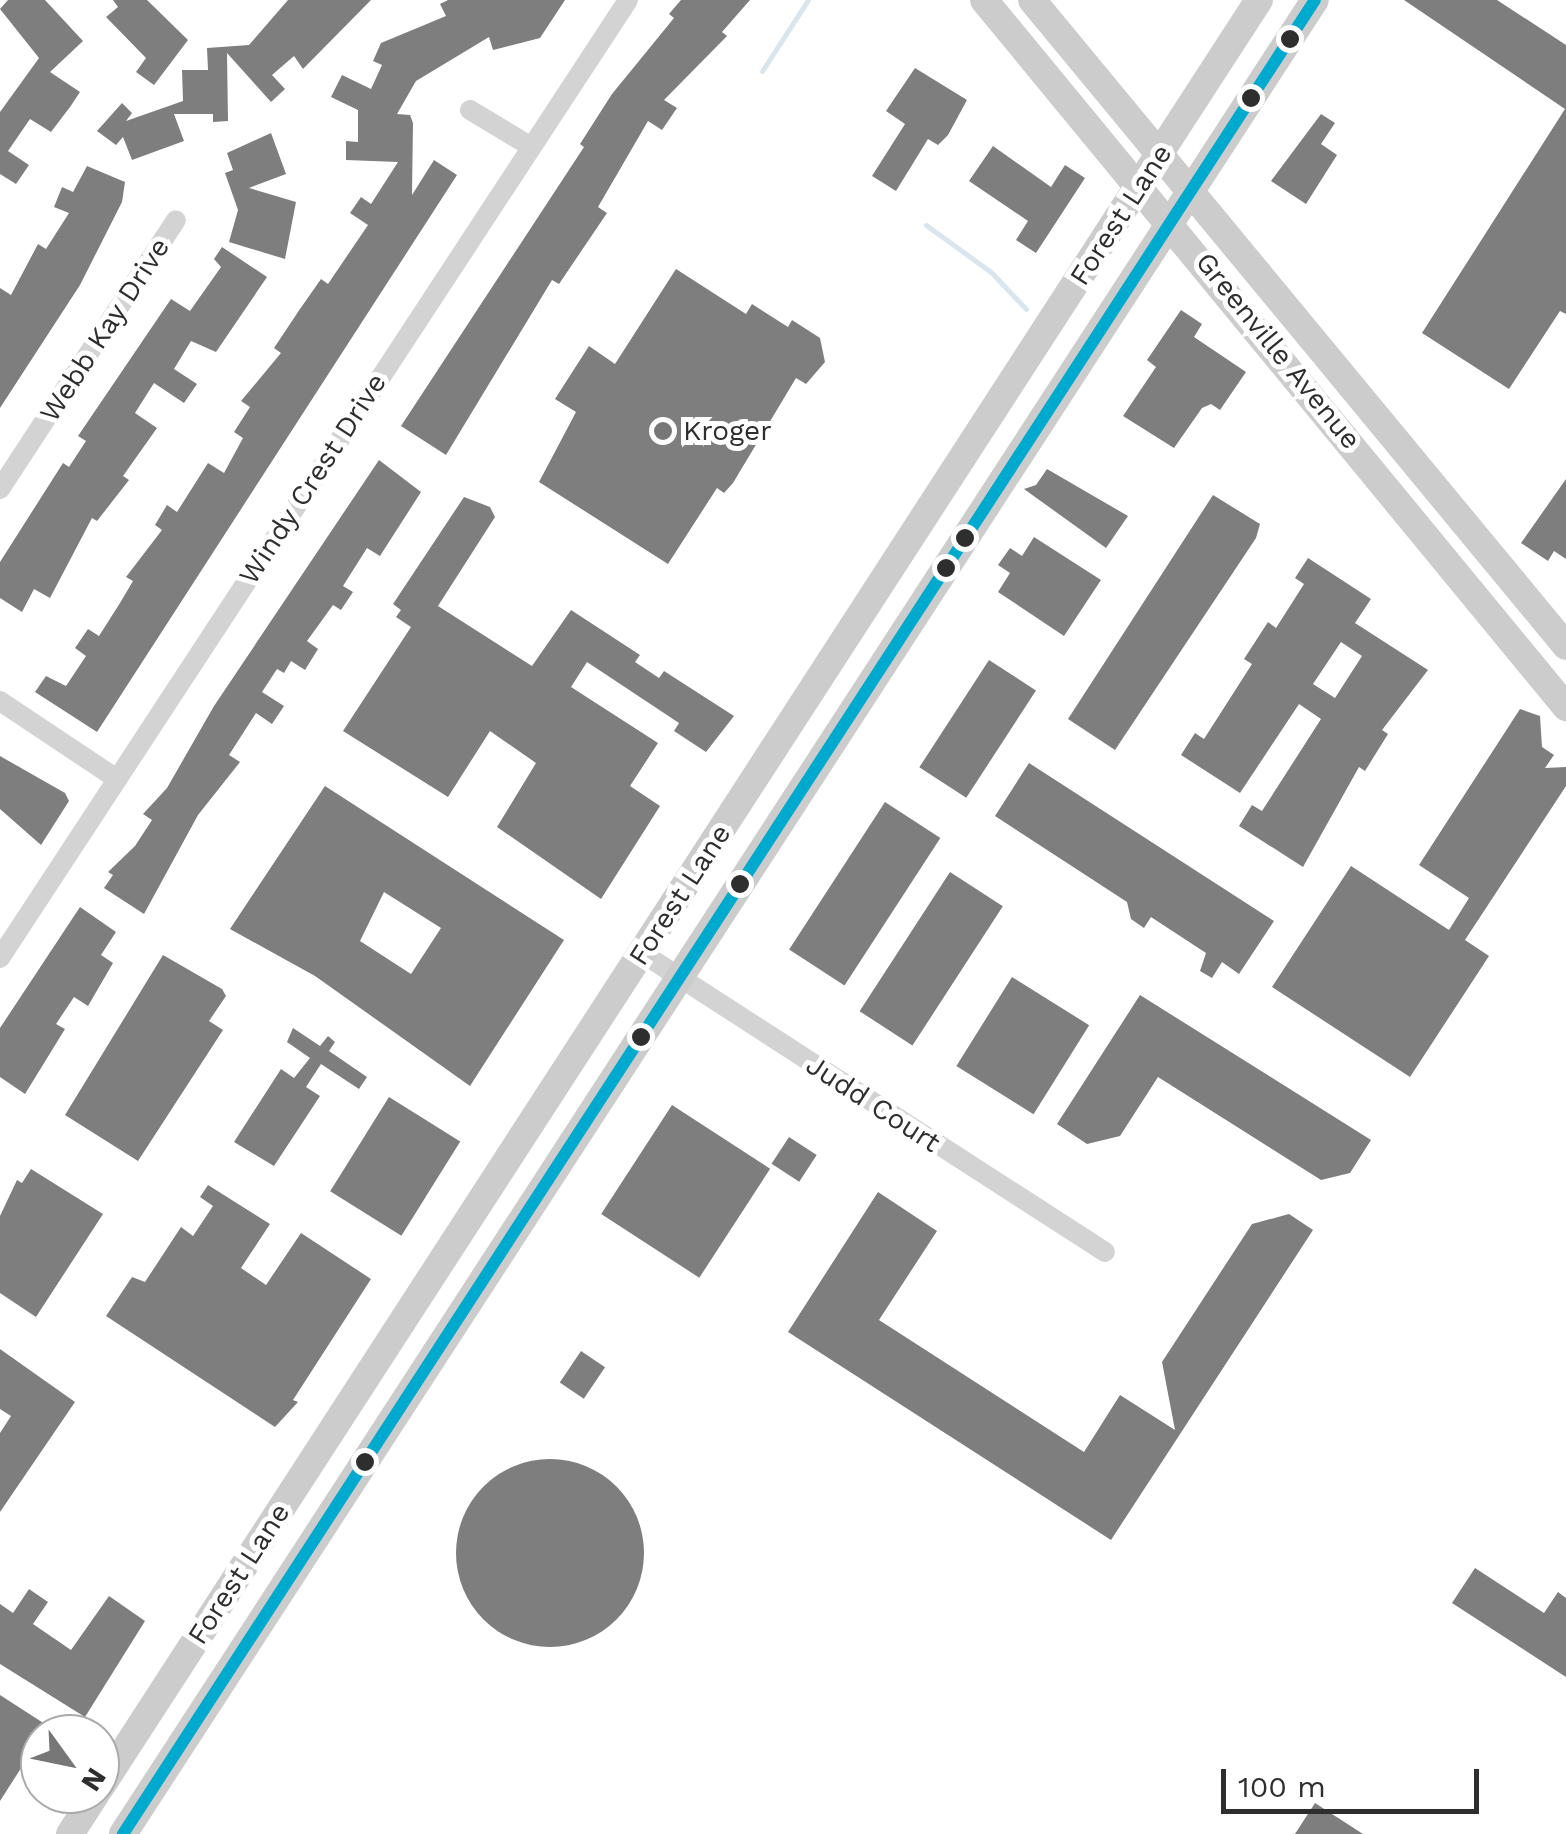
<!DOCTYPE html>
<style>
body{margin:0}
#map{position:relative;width:1566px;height:1834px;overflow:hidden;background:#fff;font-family:"Work Sans",sans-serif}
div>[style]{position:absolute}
.stream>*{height:5px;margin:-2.5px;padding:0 2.5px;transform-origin:2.5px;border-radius:2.5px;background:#d9e6f0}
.building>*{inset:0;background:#7e7e7e;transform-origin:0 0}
.round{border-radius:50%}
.minor>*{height:20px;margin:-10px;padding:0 10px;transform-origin:10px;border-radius:10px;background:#d3d3d3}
.secondary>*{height:28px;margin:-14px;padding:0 14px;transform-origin:14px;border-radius:14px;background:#ccc}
.bus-1>*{height:12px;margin:-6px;padding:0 6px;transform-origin:6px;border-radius:6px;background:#00a9ce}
.dots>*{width:28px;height:28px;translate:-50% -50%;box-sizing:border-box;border:5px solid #fff;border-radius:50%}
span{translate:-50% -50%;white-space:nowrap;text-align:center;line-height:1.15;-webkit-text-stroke:10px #fff;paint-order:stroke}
.street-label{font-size:28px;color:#2e2e2e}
.poi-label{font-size:28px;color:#2e2e2e}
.left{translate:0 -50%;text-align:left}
.north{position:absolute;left:20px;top:1714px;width:100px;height:100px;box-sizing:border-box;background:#fff;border:2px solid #ababab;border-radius:50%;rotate:123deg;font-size:28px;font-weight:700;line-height:40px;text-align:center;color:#2e2e2e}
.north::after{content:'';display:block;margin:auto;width:35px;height:45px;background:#777;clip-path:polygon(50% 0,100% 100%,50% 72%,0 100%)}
.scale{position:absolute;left:1221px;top:1769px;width:258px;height:45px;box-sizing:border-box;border:5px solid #2e2e2e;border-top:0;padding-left:12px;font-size:30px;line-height:35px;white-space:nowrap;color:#2e2e2e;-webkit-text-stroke:8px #fff;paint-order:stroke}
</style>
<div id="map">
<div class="stream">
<div style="left:762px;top:71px;width:85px;rotate:-57.1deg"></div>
<div style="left:926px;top:225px;width:80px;rotate:35.9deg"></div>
<div style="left:991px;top:272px;width:51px;rotate:46.6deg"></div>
</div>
<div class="building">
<div style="clip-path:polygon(8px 0,45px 0,83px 41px,50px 72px,80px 92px,70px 107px,51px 132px,30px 119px,8px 151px,29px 165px,16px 184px,0 174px,0 112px,39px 58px,0 9px)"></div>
<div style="clip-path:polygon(113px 0,147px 0,188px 40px,154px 85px,136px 72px,146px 58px,106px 17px,118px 7px)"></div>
<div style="clip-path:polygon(288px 0,371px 0,303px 69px,294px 56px,272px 75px,285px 89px,271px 102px,227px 53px,228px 121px,213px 122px,213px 114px,174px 114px,184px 141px,132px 160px,123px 137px,116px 145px,97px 131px,122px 103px,132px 113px,126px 121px,183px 101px,182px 70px,208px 70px,207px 48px,249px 45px)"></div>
<div style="clip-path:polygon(448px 0,565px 0,540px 38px,493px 50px,489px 37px,416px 81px,397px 114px,410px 115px,413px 123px,412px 195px,434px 160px,457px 175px,97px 732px,35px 692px,46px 676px,66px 686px,86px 656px,75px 648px,88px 629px,99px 636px,120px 603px,133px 581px,126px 577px,162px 530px,155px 525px,167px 505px,177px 512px,208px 463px,224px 473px,243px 438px,234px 432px,250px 407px,241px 401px,281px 353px,274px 348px,300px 309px,321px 279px,328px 284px,368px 225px,350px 213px,361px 197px,371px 204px,398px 162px,346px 160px,346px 141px,358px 142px,358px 110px,331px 97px,342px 75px,371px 89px,382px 65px,373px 61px,381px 43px,446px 16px,440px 4px)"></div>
<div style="clip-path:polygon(681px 0,750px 0,722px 32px,727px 36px,664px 100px,677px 108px,662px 130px,648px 121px,598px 207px,607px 213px,559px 284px,552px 280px,446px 455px,401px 426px,584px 147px,580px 144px,612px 94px,674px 18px,669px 14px)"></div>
<div style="clip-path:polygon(1404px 0,1497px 0,1566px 45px,1566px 314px,1560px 311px,1509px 389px,1422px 333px,1565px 109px)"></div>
<div style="clip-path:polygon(915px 68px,967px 100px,948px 135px,938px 145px,928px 139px,896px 191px,872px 176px,905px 124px,886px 111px)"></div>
<div style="clip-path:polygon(1321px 114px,1335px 123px,1321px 144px,1337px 155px,1306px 204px,1271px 181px)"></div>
<div style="clip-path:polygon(271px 133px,286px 174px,249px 188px,296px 202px,285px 259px,229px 242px,238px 210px,225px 173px,233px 170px,227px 153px)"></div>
<div style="clip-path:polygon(993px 146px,1051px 187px,1065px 165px,1085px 178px,1036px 253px,1016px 240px,1028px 221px,969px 181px)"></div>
<div style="clip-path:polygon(87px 166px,125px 182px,122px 202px,80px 285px,0 408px,0 288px,11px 295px,38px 244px,46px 249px,69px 213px,54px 207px,62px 187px,73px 192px)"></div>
<div style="clip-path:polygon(222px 247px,267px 277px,216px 352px,191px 341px,174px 369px,197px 384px,184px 403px,154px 383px,135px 413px,157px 428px,123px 476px,129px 480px,97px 521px,92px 518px,50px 598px,34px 589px,22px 612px,0 598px,0 562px,63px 463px,69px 467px,86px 441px,78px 436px,171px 299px,190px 311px,221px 267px,214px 259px)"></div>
<div style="clip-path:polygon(676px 269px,746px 314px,752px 304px,788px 327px,792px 320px,820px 338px,825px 362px,806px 384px,796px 378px,733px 483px,724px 493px,717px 488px,668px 564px,539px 482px,576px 412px,555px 399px,589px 346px,615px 364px)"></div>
<div style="clip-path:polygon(1181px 310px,1202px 324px,1194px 337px,1246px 372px,1220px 410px,1211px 404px,1202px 408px,1174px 448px,1123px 416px,1156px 367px,1147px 360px)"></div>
<div style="clip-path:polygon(379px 460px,421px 492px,380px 556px,367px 548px,343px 586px,353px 592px,341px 610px,333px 605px,307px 641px,318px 649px,305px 670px,291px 661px,284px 673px,277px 669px,262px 692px,284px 706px,272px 724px,256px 713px,229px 755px,240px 762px,198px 815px,144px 914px,104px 888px,113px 875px,108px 872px,135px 846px,152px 820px,143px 814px,167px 788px,214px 706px)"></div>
<div style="clip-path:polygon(1047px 469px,1128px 516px,1106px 548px,1024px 489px,1036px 485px)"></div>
<div style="clip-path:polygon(1566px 479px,1566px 559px,1554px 551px,1548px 561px,1521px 543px)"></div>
<div style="clip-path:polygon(1213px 495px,1260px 524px,1256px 538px,1115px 750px,1068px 719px)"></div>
<div style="clip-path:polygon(464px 497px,490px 507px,495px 517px,438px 606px,532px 666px,571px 610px,640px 655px,635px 662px,659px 678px,664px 671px,734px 716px,706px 752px,674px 731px,679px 723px,587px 662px,571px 687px,658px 743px,630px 786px,660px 806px,601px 899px,497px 827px,536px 763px,490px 731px,448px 797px,343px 731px,411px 627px,396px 617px,401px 610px,393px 604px)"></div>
<div style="clip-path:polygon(1034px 537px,1101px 580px,1064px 636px,998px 592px,1010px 573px,998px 565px,1010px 548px,1022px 556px)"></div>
<div style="clip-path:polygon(evenodd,1308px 558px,1371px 599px,1355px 623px,1428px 670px,1382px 730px,1388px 734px,1365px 771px,1359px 767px,1303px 867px,1239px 826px,1252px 805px,1262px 811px,1321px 719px,1299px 704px,1240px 793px,1181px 755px,1195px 733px,1204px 739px,1252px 664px,1244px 659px,1268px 622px,1276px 628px,1304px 584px,1295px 578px,1308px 558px,1341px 642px,1362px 656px,1335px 698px,1313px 684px,1341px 642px)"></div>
<div style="left:989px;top:660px;width:56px;height:128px;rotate:33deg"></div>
<div style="clip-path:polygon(1520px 709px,1540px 716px,1542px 747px,1554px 755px,1545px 768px,1566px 767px,1566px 786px,1465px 940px,1489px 956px,1410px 1077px,1272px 987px,1351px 866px,1449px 930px,1469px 898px,1419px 865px)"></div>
<div style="clip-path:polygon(0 756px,65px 793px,69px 801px,41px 845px,0 809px)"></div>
<div style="clip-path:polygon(1029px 763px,1274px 921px,1239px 974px,1222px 962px,1212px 978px,1200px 971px,1206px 953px,1151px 917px,1144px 928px,1131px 919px,1127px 902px,995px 816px)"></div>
<div style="clip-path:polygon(evenodd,325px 786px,564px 940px,470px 1086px,315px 976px,230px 929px,325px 786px,384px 892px,441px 928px,411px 974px,360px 941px,384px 892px)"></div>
<div style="left:885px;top:802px;width:66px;height:176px;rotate:33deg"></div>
<div style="left:950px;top:872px;width:63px;height:166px;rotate:33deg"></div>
<div style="clip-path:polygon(80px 907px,116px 932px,101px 955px,113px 963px,88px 1006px,74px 997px,56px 1024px,65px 1029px,25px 1094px,0 1077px,0 1028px)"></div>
<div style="clip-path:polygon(163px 955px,222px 989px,226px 996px,209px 1021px,223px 1030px,138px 1161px,65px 1115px)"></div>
<div style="left:1012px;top:977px;width:91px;height:105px;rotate:32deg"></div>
<div style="clip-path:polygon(1140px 995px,1371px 1140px,1350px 1173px,1321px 1180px,1158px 1077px,1120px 1136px,1087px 1144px,1057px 1124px)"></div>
<div style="clip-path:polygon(293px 1028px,320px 1046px,328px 1036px,335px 1042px,329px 1051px,367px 1077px,359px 1089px,321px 1064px,306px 1087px,320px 1096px,274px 1166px,234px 1142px,281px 1069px,294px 1078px,310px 1058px,287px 1042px)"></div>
<div style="left:389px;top:1097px;width:84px;height:111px;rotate:32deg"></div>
<div style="left:672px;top:1105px;width:117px;height:130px;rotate:33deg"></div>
<div style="left:789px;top:1137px;width:33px;height:32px;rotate:33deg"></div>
<div style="clip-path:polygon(31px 1169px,103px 1214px,36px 1317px,0 1293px,0 1216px,17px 1180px,22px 1183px)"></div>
<div style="clip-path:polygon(208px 1185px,270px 1224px,241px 1268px,266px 1285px,301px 1233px,371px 1279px,293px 1400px,298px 1402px,275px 1427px,106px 1316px,132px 1277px,145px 1282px,181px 1227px,193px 1236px,213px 1206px,200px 1197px)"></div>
<div style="clip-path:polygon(878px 1192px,937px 1231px,879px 1320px,1084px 1452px,1120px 1395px,1175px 1430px,1162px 1362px,1252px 1224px,1289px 1214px,1313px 1230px,1111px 1540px,788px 1332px)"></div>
<div style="clip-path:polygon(0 1349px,75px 1402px,0 1512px,0 1433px,11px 1416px,0 1409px)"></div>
<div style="left:581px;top:1351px;width:29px;height:38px;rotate:34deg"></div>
<div class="round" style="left:456px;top:1459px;width:188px;height:188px"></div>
<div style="clip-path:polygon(1475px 1568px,1544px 1613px,1558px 1592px,1566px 1598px,1566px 1677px,1452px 1603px)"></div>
<div style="clip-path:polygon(29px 1589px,48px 1602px,33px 1624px,71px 1650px,109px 1596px,145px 1621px,85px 1717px,0 1664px,0 1604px,13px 1613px)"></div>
<div style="clip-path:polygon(0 1695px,48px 1726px,0 1801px)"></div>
<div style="clip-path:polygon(1315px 1803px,1363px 1834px,1295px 1834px)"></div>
</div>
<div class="minor">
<div style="left:470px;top:110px;width:70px;rotate:31deg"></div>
<div style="left:0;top:489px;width:321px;rotate:-56.8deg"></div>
<div style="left:0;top:701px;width:141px;rotate:33.7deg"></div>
<div style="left:642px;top:953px;width:551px;rotate:32.85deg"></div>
<div style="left:0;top:958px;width:1145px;rotate:-56.75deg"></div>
</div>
<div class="secondary">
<div style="left:984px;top:0;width:916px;rotate:50.54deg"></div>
<div style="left:1032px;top:0;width:838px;rotate:50.42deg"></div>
<div style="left:100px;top:1788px;width:2131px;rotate:-57.05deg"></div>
<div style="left:70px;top:1834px;width:48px;rotate:-57deg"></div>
<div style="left:123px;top:1834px;width:2187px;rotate:-56.98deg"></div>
</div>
<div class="bus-1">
<div style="left:123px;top:1834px;width:2187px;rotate:-56.98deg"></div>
</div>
<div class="dots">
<div style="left:1290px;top:39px;background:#2e2e2e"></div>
<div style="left:1251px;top:98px;background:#2e2e2e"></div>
<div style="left:663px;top:431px;background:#777"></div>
<div style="left:965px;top:538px;background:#2e2e2e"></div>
<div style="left:946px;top:568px;background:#2e2e2e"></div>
<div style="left:740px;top:884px;background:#2e2e2e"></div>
<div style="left:641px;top:1037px;background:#2e2e2e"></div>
<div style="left:365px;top:1462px;background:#2e2e2e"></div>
</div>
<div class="street-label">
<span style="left:1121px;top:215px;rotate:-57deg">Forest Lane</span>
<span style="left:105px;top:330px;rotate:-57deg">Webb Kay Drive</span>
<span style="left:1278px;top:351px;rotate:51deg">Greenville Avenue</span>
<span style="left:313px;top:479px;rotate:-57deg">Windy Crest Drive</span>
<span style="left:680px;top:895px;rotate:-57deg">Forest Lane</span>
<span style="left:873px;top:1104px;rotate:33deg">Judd Court</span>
<span style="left:239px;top:1574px;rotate:-57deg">Forest Lane</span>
</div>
<div class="poi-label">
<span class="left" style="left:683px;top:431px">Kroger</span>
</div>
<div class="north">N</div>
<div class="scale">100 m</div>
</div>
